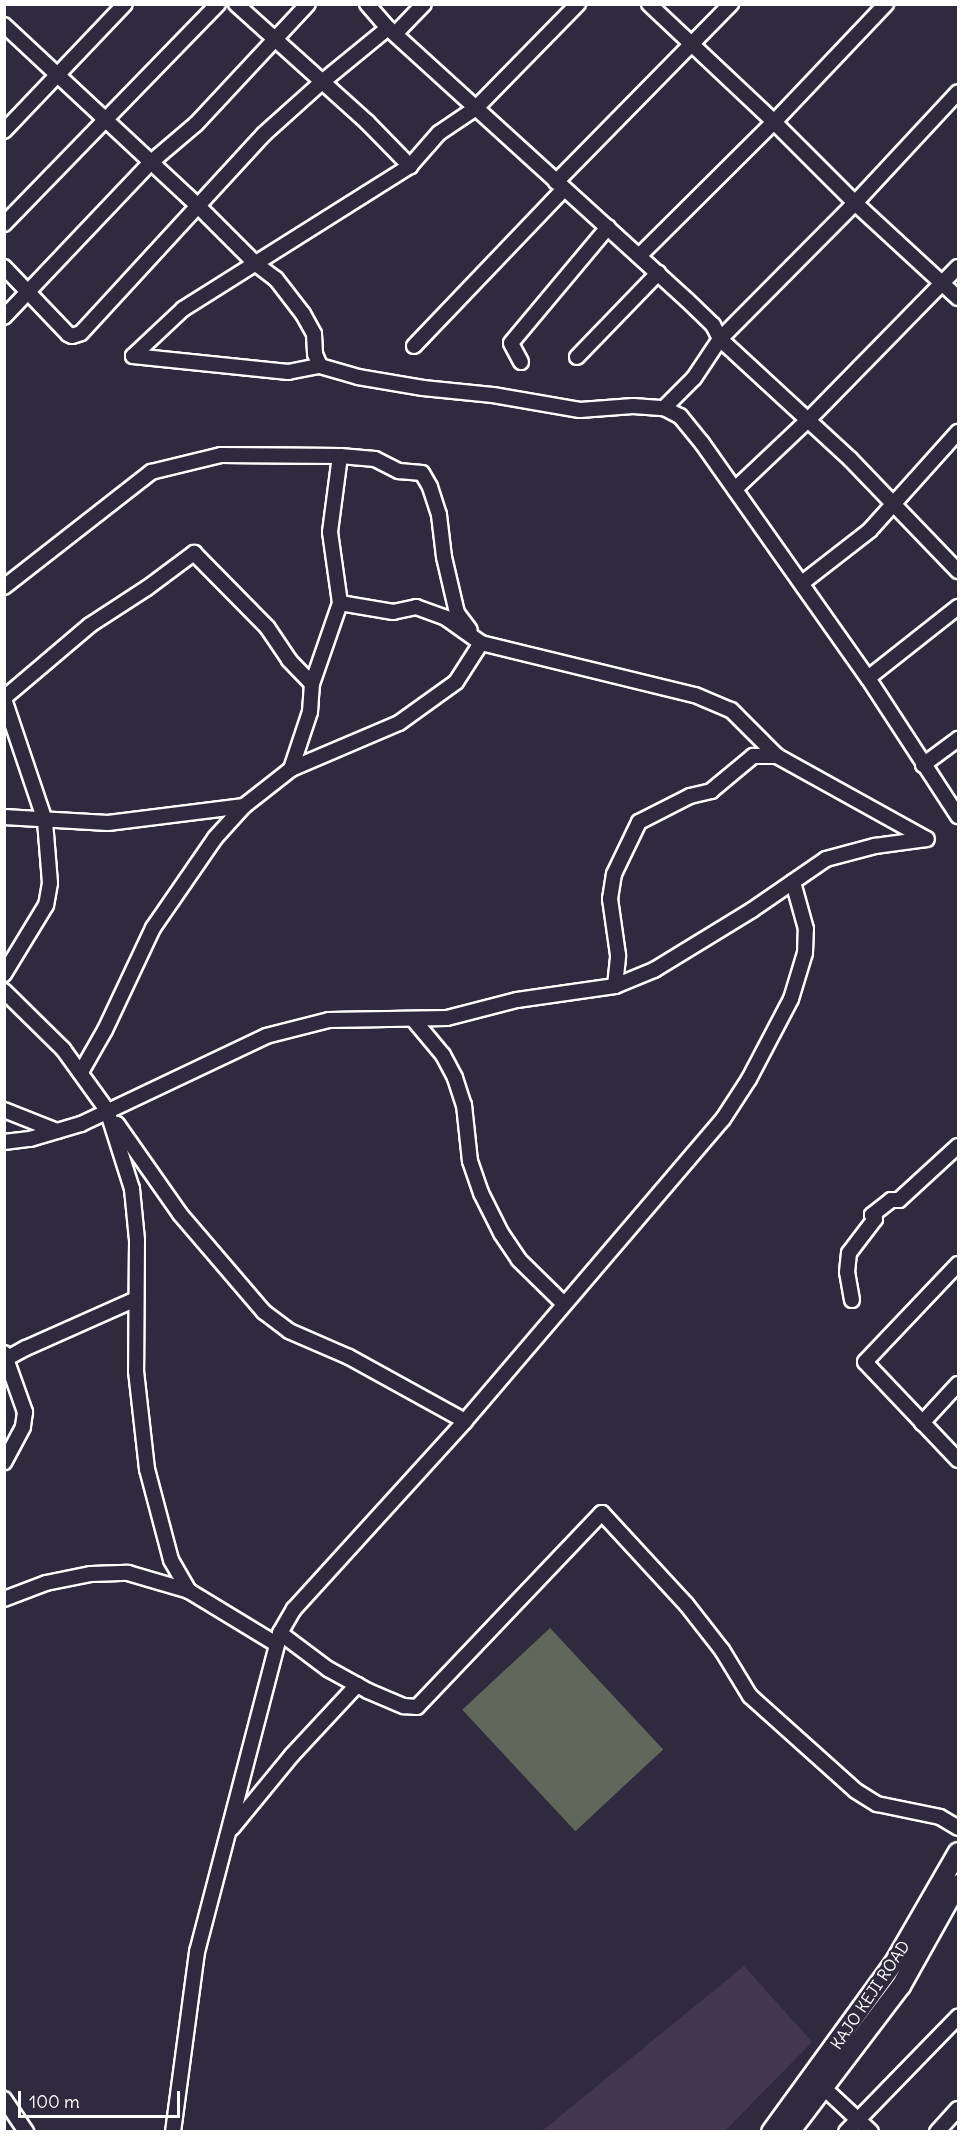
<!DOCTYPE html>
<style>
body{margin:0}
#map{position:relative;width:963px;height:2136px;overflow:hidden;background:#2f2a3d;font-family:Delius,sans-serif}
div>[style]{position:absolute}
.built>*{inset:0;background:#42394e}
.green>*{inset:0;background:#61675a;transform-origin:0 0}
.roads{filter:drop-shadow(2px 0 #fff) drop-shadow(-2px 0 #fff) drop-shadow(0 2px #fff) drop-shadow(0 -2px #fff)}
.minor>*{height:14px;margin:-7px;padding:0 7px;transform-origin:7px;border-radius:7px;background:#2f2a3d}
.major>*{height:18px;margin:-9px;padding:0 9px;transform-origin:9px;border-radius:9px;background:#2f2a3d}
span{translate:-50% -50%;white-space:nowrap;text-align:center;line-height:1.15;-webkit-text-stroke:4.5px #2f2a3d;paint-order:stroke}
.street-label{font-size:16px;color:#fff}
.frame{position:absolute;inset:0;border:6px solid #fff;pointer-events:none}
.scale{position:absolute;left:18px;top:2091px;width:162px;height:27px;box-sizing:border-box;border:3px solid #fff;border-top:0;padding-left:8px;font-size:18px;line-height:21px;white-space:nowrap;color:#fff;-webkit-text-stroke:4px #2f2a3d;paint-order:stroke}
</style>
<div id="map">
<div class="built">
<div style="clip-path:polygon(744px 1966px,812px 2042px,725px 2131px,542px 2131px)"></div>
</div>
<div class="green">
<div style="left:550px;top:1628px;width:166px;height:120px;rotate:47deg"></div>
</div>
<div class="roads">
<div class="minor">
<div style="left:236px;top:4px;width:176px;rotate:42deg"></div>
<div style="left:367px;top:122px;width:62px;rotate:45.7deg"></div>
<div style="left:367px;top:4px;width:32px;rotate:49deg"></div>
<div style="left:388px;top:28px;width:404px;rotate:42.3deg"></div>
<div style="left:687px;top:300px;width:36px;rotate:44deg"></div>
<div style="left:713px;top:325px;width:16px;rotate:63deg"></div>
<div style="left:720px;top:339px;width:178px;rotate:42.7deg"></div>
<div style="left:851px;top:460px;width:154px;rotate:46.1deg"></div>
<div style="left:649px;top:4px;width:172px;rotate:43.3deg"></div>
<div style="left:774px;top:122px;width:115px;rotate:45deg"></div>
<div style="left:855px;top:203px;width:140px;rotate:42.7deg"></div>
<div style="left:4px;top:25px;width:267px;rotate:43deg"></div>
<div style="left:199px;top:207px;width:81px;rotate:45deg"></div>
<div style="left:256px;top:264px;width:25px;rotate:37deg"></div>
<div style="left:276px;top:279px;width:44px;rotate:52.4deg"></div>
<div style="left:303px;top:314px;width:23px;rotate:61deg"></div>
<div style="left:314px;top:334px;width:20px;rotate:87deg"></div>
<div style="left:315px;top:354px;width:13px;rotate:67deg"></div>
<div style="left:396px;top:33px;width:40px;rotate:-46deg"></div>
<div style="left:4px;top:131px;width:175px;rotate:-46.4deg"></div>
<div style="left:556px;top:182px;width:250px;rotate:-45.5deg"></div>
<div style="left:4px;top:224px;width:307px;rotate:-45.8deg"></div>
<div style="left:640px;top:255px;width:189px;rotate:-44.8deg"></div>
<div style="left:774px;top:122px;width:163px;rotate:-46.5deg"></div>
<div style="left:4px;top:267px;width:93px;rotate:46.3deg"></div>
<div style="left:68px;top:334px;width:4px;rotate:27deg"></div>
<div style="left:72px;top:336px;width:9px;rotate:-18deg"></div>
<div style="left:81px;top:333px;width:270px;rotate:-47.4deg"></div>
<div style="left:264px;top:134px;width:78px;rotate:-41.9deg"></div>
<div style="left:322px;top:82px;width:85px;rotate:-39.3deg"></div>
<div style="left:4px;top:317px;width:212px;rotate:-46.5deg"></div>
<div style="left:150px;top:163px;width:60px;rotate:-40.3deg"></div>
<div style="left:196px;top:124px;width:164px;rotate:-47deg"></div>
<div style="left:414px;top:346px;width:217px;rotate:-46.3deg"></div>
<div style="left:133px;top:356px;width:156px;rotate:5.9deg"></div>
<div style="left:288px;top:372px;width:33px;rotate:-11deg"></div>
<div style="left:320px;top:366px;width:40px;rotate:16deg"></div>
<div style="left:358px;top:377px;width:66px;rotate:9.6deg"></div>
<div style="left:423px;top:388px;width:70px;rotate:5.7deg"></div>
<div style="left:493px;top:395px;width:88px;rotate:9.8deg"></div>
<div style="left:580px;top:410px;width:53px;rotate:-4.3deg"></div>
<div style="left:633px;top:406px;width:31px;rotate:4deg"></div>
<div style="left:664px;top:408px;width:18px;rotate:27deg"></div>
<div style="left:680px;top:416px;width:35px;rotate:51deg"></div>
<div style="left:702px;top:443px;width:288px;rotate:54.8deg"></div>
<div style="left:868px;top:678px;width:165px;rotate:56.9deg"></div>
<div style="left:133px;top:356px;width:69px;rotate:-43.2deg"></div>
<div style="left:183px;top:309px;width:268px;rotate:-32.2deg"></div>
<div style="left:410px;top:166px;width:44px;rotate:-48.7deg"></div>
<div style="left:439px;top:133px;width:45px;rotate:-34deg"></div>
<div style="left:476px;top:108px;width:146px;rotate:-45.6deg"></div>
<div style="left:577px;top:357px;width:117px;rotate:-46deg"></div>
<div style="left:521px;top:362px;width:21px;rotate:-118deg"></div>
<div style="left:511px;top:343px;width:151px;rotate:-50.1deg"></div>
<div style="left:664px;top:408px;width:42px;rotate:-45deg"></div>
<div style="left:694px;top:378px;width:47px;rotate:-56.3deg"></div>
<div style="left:720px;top:339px;width:192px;rotate:-45.2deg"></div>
<div style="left:855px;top:203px;width:151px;rotate:-47.1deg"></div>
<div style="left:340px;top:456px;width:35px;rotate:5deg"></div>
<div style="left:375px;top:459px;width:27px;rotate:27deg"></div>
<div style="left:399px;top:471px;width:23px;rotate:5deg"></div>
<div style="left:422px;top:473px;width:16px;rotate:60deg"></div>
<div style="left:430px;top:487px;width:29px;rotate:72deg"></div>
<div style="left:439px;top:515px;width:42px;rotate:83.2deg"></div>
<div style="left:444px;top:557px;width:57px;rotate:76.9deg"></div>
<div style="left:457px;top:613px;width:21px;rotate:53deg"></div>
<div style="left:735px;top:489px;width:100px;rotate:-43.4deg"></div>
<div style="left:808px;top:420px;width:214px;rotate:-45.6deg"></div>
<div style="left:802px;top:583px;width:86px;rotate:-37.9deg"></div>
<div style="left:870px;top:530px;width:132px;rotate:-48.1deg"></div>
<div style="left:4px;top:587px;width:187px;rotate:-38deg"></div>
<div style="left:151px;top:472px;width:72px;rotate:-13.7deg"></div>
<div style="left:221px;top:455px;width:119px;rotate:0.5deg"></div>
<div style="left:340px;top:456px;width:77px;rotate:97.5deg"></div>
<div style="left:330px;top:532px;width:72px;rotate:82deg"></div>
<div style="left:340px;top:603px;width:54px;rotate:9.6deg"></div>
<div style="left:393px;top:612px;width:24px;rotate:-12deg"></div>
<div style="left:416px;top:607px;width:32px;rotate:20deg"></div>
<div style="left:446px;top:618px;width:43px;rotate:35.5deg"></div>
<div style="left:868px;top:678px;width:115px;rotate:-38.3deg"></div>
<div style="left:4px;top:698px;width:113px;rotate:-40.3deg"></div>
<div style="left:90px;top:625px;width:68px;rotate:-33deg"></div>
<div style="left:147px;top:588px;width:59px;rotate:-36.7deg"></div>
<div style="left:194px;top:553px;width:104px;rotate:45.4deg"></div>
<div style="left:267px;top:627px;width:40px;rotate:56deg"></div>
<div style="left:289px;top:660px;width:33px;rotate:46deg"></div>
<div style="left:4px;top:699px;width:129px;rotate:71.4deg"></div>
<div style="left:45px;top:821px;width:62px;rotate:85.4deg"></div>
<div style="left:50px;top:883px;width:22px;rotate:100deg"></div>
<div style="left:46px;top:905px;width:81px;rotate:121.3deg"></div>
<div style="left:923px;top:765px;width:44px;rotate:-36.6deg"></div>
<div style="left:291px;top:769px;width:60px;rotate:-71.6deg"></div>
<div style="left:310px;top:712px;width:28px;rotate:-86deg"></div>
<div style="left:312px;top:684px;width:86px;rotate:-70.9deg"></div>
<div style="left:4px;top:817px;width:104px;rotate:3.3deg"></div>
<div style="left:108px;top:823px;width:137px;rotate:-7.1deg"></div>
<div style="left:615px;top:986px;width:31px;rotate:-84deg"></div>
<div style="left:618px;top:955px;width:57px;rotate:-98.1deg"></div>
<div style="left:610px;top:899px;width:25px;rotate:-81deg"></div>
<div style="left:614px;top:874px;width:58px;rotate:-64.3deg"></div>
<div style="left:639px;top:822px;width:57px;rotate:-27deg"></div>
<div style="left:690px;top:796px;width:22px;rotate:-13deg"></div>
<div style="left:711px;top:791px;width:55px;rotate:-39.8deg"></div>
<div style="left:753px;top:756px;width:24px"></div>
<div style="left:4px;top:991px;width:83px;rotate:44.5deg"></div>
<div style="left:63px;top:1049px;width:75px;rotate:54.2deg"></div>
<div style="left:107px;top:1110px;width:83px;rotate:72.4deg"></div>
<div style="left:132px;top:1189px;width:51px;rotate:84.4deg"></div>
<div style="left:137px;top:1240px;width:131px;rotate:90.4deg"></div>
<div style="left:136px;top:1371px;width:99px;rotate:83.6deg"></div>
<div style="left:147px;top:1469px;width:94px;rotate:75.2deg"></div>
<div style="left:171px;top:1560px;width:36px;rotate:60deg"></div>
<div style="left:189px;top:1591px;width:102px;rotate:31.3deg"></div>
<div style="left:413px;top:1019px;width:47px;rotate:50.2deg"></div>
<div style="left:443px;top:1055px;width:26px;rotate:62deg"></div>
<div style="left:455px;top:1078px;width:28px;rotate:72deg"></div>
<div style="left:464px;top:1105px;width:56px;rotate:83.9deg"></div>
<div style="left:470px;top:1161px;width:34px;rotate:71deg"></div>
<div style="left:481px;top:1193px;width:45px;rotate:63.4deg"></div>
<div style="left:501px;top:1233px;width:32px;rotate:56deg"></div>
<div style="left:519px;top:1260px;width:63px;rotate:44.4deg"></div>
<div style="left:81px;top:1072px;width:48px;rotate:-60.3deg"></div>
<div style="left:105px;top:1030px;width:113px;rotate:-64.8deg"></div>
<div style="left:153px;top:928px;width:109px;rotate:-55.4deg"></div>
<div style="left:215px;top:838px;width:43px;rotate:-47.8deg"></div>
<div style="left:244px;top:806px;width:60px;rotate:-38.2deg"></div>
<div style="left:291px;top:769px;width:117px;rotate:-23.1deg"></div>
<div style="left:399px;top:723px;width:70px;rotate:-35.7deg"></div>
<div style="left:456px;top:682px;width:46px;rotate:-57.3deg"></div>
<div style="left:481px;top:643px;width:220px;rotate:13.7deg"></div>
<div style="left:695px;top:695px;width:39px;rotate:23deg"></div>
<div style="left:731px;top:710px;width:65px;rotate:45deg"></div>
<div style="left:777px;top:756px;width:171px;rotate:29deg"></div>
<div style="left:4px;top:1110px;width:57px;rotate:21.6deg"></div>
<div style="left:117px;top:1124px;width:110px;rotate:55deg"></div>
<div style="left:180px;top:1214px;width:129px;rotate:49.4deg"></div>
<div style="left:264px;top:1312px;width:31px;rotate:37deg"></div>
<div style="left:289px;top:1331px;width:65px;rotate:23.4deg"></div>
<div style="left:349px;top:1357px;width:132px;rotate:28.9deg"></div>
<div style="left:4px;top:1142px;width:26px;rotate:-7deg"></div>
<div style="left:30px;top:1139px;width:53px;rotate:-16.4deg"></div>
<div style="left:81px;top:1124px;width:205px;rotate:-25.4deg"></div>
<div style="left:266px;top:1036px;width:65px;rotate:-14.3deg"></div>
<div style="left:329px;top:1020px;width:118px;rotate:-1deg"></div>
<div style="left:447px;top:1018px;width:72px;rotate:-14.4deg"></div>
<div style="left:517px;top:1000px;width:99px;rotate:-8.1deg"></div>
<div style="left:615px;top:986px;width:42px;rotate:-22.3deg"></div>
<div style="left:654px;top:970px;width:115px;rotate:-31.5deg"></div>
<div style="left:752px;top:910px;width:90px;rotate:-34.6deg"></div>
<div style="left:826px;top:859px;width:51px;rotate:-14.9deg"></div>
<div style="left:875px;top:846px;width:52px;rotate:-7.7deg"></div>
<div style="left:958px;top:1264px;width:135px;rotate:133.5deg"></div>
<div style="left:865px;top:1362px;width:135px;rotate:46.5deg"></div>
<div style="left:852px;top:1300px;width:28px;rotate:-100deg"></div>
<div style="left:847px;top:1272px;width:19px;rotate:-84deg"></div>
<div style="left:849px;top:1253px;width:43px;rotate:-52.6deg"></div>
<div style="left:875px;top:1219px;width:5px;rotate:-127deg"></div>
<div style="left:872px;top:1215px;width:24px;rotate:-38deg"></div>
<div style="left:891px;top:1200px;width:8px"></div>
<div style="left:899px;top:1200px;width:80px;rotate:-42.5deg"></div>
<div style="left:4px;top:1353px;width:63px;rotate:70.4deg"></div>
<div style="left:25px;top:1412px;width:15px;rotate:98deg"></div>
<div style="left:23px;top:1427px;width:40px;rotate:118deg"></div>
<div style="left:4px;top:1360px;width:25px;rotate:-29deg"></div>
<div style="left:26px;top:1348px;width:120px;rotate:-24deg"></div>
<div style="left:922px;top:1423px;width:53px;rotate:-47.3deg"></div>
<div style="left:4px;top:1599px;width:45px;rotate:-20.9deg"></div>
<div style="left:46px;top:1583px;width:46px;rotate:-11.3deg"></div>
<div style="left:91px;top:1574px;width:37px;rotate:-2deg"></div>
<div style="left:128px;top:1573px;width:64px;rotate:16.4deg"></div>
<div style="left:280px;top:1633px;width:60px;rotate:36.9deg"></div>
<div style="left:328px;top:1669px;width:46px;rotate:28.8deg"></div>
<div style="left:368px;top:1691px;width:39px;rotate:23deg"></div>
<div style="left:404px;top:1706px;width:13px;rotate:4deg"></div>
<div style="left:417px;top:1707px;width:268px;rotate:-46.4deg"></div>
<div style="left:602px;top:1513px;width:124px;rotate:47.3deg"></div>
<div style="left:686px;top:1604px;width:58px;rotate:52deg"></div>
<div style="left:722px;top:1650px;width:54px;rotate:58.7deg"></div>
<div style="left:750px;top:1696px;width:142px;rotate:41.9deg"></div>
<div style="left:856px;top:1791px;width:25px;rotate:32deg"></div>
<div style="left:877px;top:1804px;width:64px;rotate:11.7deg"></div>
<div style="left:940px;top:1817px;width:21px;rotate:31deg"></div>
<div style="left:232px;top:1828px;width:94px;rotate:-50.6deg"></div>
<div style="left:292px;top:1755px;width:96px;rotate:-47.1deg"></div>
<div style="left:824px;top:2088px;width:64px;rotate:43.1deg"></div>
<div style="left:4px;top:2099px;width:40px;rotate:56deg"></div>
<div style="left:173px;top:2132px;width:182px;rotate:-82.4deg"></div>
<div style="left:197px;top:1952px;width:330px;rotate:-75.4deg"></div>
<div style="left:280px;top:1633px;width:28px;rotate:-60deg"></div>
<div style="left:294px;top:1609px;width:254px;rotate:-47.7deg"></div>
<div style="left:465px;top:1421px;width:397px;rotate:-49.5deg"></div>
<div style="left:723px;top:1119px;width:48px;rotate:-57deg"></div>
<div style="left:749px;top:1079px;width:90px;rotate:-62.3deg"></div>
<div style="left:791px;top:999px;width:48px;rotate:-73.1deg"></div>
<div style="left:805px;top:953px;width:24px;rotate:-88deg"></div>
<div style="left:806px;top:929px;width:49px;rotate:-105.5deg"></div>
<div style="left:846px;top:2132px;width:161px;rotate:-45.8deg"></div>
<div style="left:937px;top:2132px;width:31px;rotate:-48deg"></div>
</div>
<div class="major">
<div style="left:771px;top:2132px;width:209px;rotate:-54deg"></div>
<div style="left:894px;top:1963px;width:128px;rotate:-60deg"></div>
<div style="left:790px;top:2132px;width:183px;rotate:-52.8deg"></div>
<div style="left:901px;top:1986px;width:117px;rotate:-60.8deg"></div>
</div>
</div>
<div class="street-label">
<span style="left:870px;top:1995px;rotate:-56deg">KAJO KEJI ROAD</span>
</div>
<div class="frame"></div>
<div class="scale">100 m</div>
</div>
